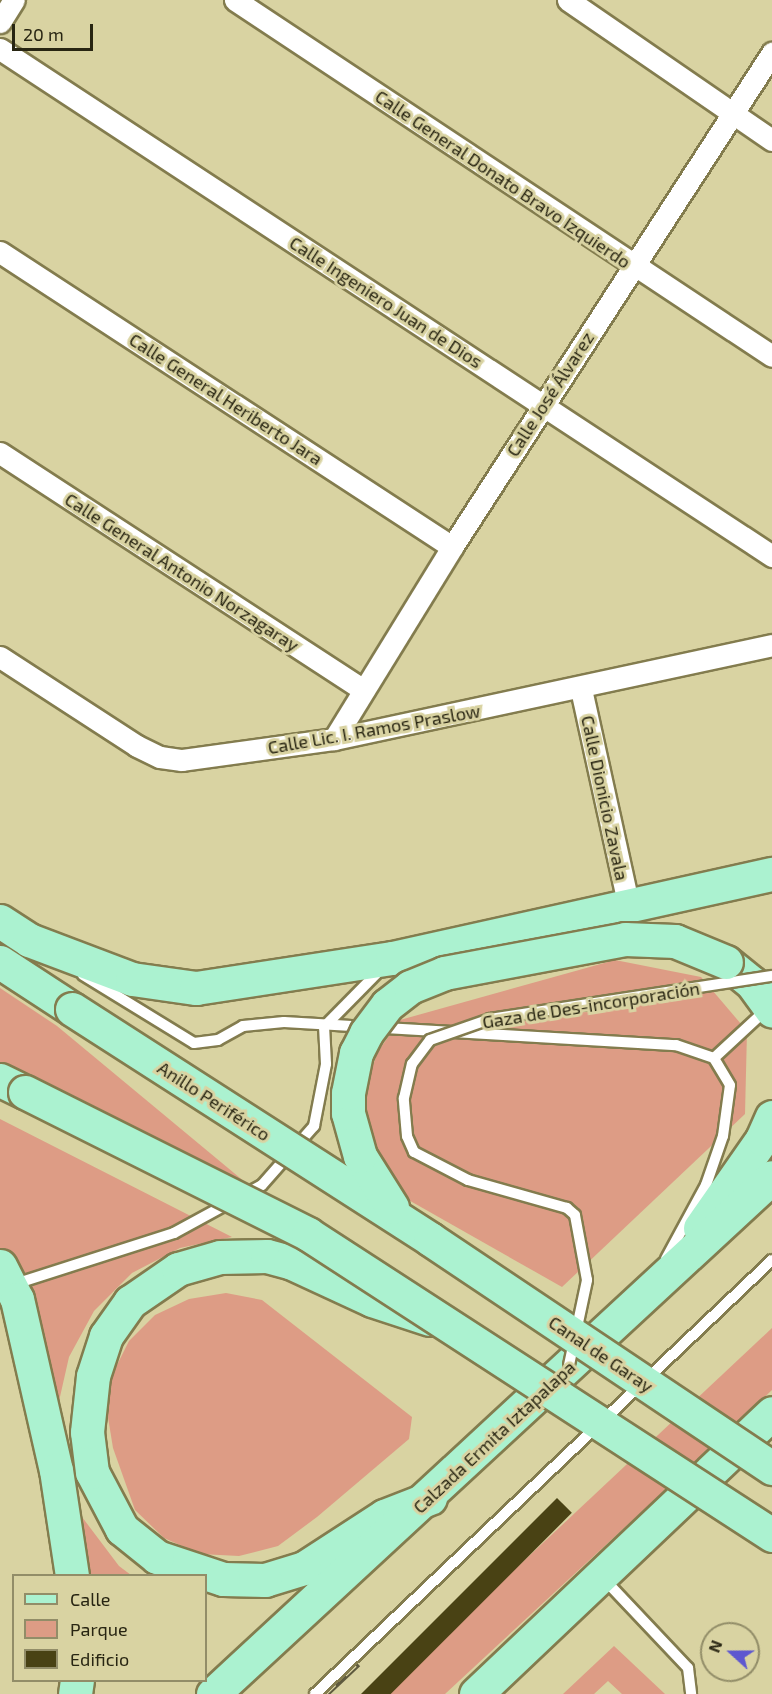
<!DOCTYPE html>
<meta charset="utf-8">
<style>
body{margin:0}
#map{position:relative;width:772px;height:1694px;overflow:hidden;background:#d9d3a2;font-family:"Exo 2",sans-serif}
div>[style]{position:absolute}
.green>*{inset:0;background:#dd9c85}
.building>*{inset:0;background:#494214;transform-origin:0 0}
.roads{filter:drop-shadow(2px 0 #837c4e) drop-shadow(-2px 0 #837c4e) drop-shadow(0 2px #837c4e) drop-shadow(0 -2px #837c4e)}
.lane>*{height:10px;margin:-5px;padding:0 5px;transform-origin:5px;border-radius:5px;background:#fff}
.street>*{height:21px;margin:-10.5px;padding:0 10.5px;transform-origin:10.5px;border-radius:10.5px;background:#fff}
.primary>*{height:33px;margin:-16.5px;padding:0 16.5px;transform-origin:16.5px;border-radius:16.5px;background:#abf2d0}
.rail>*{height:7px;margin-top:-3.5px;transform-origin:0;background:repeating-linear-gradient(90deg,#d9d3a2 0 14px,#5e5a3e 0 28px);box-sizing:border-box;border-block:2px solid #5e5a3e}
.bridges{filter:drop-shadow(2px 0 #837c4e) drop-shadow(-2px 0 #837c4e) drop-shadow(0 2px #837c4e) drop-shadow(0 -2px #837c4e)}
.lane-bridge>*{height:10px;margin:-5px;padding:0 5px;transform-origin:5px;border-radius:5px;background:#fff}
.primary-bridge>*{height:33px;margin:-16.5px;padding:0 16.5px;transform-origin:16.5px;border-radius:16.5px;background:#abf2d0}
span{translate:-50% -50%;white-space:nowrap;text-align:center;line-height:1.15;-webkit-text-stroke:6px #d9d3a2;paint-order:stroke}
.street-label{font-size:18px;color:#282512}
.legend{position:absolute;left:12px;top:1574px;width:195px;height:108px;box-sizing:border-box;background:#d9d3a2;border:2px solid #928d68;margin:0;padding:8px 10px;list-style:none;font-size:18px;color:#282512}
.legend li{display:flex;align-items:center;gap:12px;height:30px}
.legend b{width:30px;border:2px solid #928d68}
.north{position:absolute;left:700px;top:1622px;width:60px;height:60px;box-sizing:border-box;background:#d9d3a2;border:2px solid #928d68;border-radius:50%;rotate:291deg;font-size:16px;font-weight:700;line-height:24px;text-align:center;color:#282512}
.north::after{content:'';display:block;margin:auto;width:21px;height:27px;background:#5e57d0;clip-path:polygon(50% 0,100% 100%,50% 72%,0 100%)}
.scale{position:absolute;left:12px;top:24px;width:81px;height:27px;box-sizing:border-box;border:3px solid #282512;border-top:0;padding-left:8px;font-size:18px;line-height:21px;white-space:nowrap;color:#282512;-webkit-text-stroke:4px #d9d3a2;paint-order:stroke}
</style>
<div id="map">
<div class="green">
<div style="clip-path:polygon(615px 960px,701px 977px,747px 1031px,745px 1114px,562px 1287px,405px 1198px,380px 1168px,366px 1131px,365px 1091px,377px 1053px,400px 1020px)"></div>
<div style="clip-path:polygon(0 988px,57px 1026px,269px 1202px,0 1066px)"></div>
<div style="clip-path:polygon(0 1119px,232px 1237px,180px 1248px,132px 1273px,94px 1311px,69px 1357px,57px 1410px,0 1257px)"></div>
<div style="clip-path:polygon(226px 1293px,262px 1300px,412px 1417px,409px 1439px,317px 1517px,278px 1546px,239px 1556px,200px 1554px,164px 1538px,135px 1510px,113px 1448px,107px 1411px,112px 1375px,129px 1341px,155px 1315px,189px 1299px)"></div>
<div style="clip-path:polygon(772px 1328px,772px 1390px,746px 1415px,445px 1694px,382px 1694px)"></div>
<div style="clip-path:polygon(76px 1509px,119px 1566px,131px 1575px,83px 1575px)"></div>
<div style="clip-path:polygon(614px 1646px,665px 1694px,622px 1694px,608px 1681px,594px 1694px,563px 1694px)"></div>
</div>
<div class="building">
<div style="left:557px;top:1498px;width:21px;height:284px;rotate:45deg"></div>
</div>
<div class="roads">
<div class="lane">
<div style="left:83px;top:975px;width:130px;rotate:31.5deg"></div>
<div style="left:194px;top:1043px;width:24px;rotate:-7deg"></div>
<div style="left:218px;top:1040px;width:29px;rotate:-29deg"></div>
<div style="left:243px;top:1026px;width:41px;rotate:-5.6deg"></div>
<div style="left:284px;top:1022px;width:393px;rotate:3.4deg"></div>
<div style="left:676px;top:1045px;width:40px;rotate:18.9deg"></div>
<div style="left:666px;top:1259px;width:84px;rotate:-61.6deg"></div>
<div style="left:706px;top:1185px;width:52px;rotate:-70.9deg"></div>
<div style="left:723px;top:1136px;width:51px;rotate:-82.2deg"></div>
<div style="left:730px;top:1085px;width:31px;rotate:-121deg"></div>
<div style="left:714px;top:1058px;width:72px;rotate:-42.8deg"></div>
<div style="left:15px;top:1284px;width:167px;rotate:-17.8deg"></div>
<div style="left:174px;top:1233px;width:100px;rotate:-28.6deg"></div>
<div style="left:262px;top:1185px;width:79px;rotate:-48.6deg"></div>
<div style="left:314px;top:1126px;width:63px;rotate:-79deg"></div>
<div style="left:326px;top:1064px;width:37px;rotate:-93deg"></div>
<div style="left:324px;top:1027px;width:81px;rotate:-45.5deg"></div>
<div style="left:603px;top:1578px;width:124px;rotate:46.6deg"></div>
<div style="left:688px;top:1668px;width:26px;rotate:83deg"></div>
</div>
<div class="street">
<div style="left:235px;top:0;width:644px;rotate:33.54deg"></div>
<div style="left:568px;top:0;width:247px;rotate:34.5deg"></div>
<div style="left:0;top:22px;width:26px;rotate:-58deg"></div>
<div style="left:0;top:49px;width:924px;rotate:33.29deg"></div>
<div style="left:0;top:252px;width:540px;rotate:33.13deg"></div>
<div style="left:0;top:453px;width:434px;rotate:33.1deg"></div>
<div style="left:0;top:657px;width:163px;rotate:33deg"></div>
<div style="left:137px;top:746px;width:25px;rotate:26deg"></div>
<div style="left:160px;top:757px;width:22px;rotate:8deg"></div>
<div style="left:182px;top:760px;width:153px;rotate:-7.9deg"></div>
<div style="left:334px;top:739px;width:448px;rotate:-12.1deg"></div>
<div style="left:581px;top:689px;width:223px;rotate:77.6deg"></div>
<div style="left:334px;top:739px;width:225px;rotate:-58.4deg"></div>
<div style="left:452px;top:547px;width:589px;rotate:-57.07deg"></div>
</div>
<div class="primary">
<div style="left:0;top:921px;width:35px;rotate:33deg"></div>
<div style="left:29px;top:940px;width:110px;rotate:20.7deg"></div>
<div style="left:132px;top:979px;width:65px;rotate:8deg"></div>
<div style="left:196px;top:988px;width:198px;rotate:-8.7deg"></div>
<div style="left:392px;top:958px;width:389px;rotate:-12.5deg"></div>
<div style="left:0;top:962px;width:86px;rotate:33.1deg"></div>
<div style="left:726px;top:962px;width:33px;rotate:39deg"></div>
<div style="left:752px;top:983px;width:34px;rotate:54deg"></div>
<div style="left:0;top:1080px;width:28px;rotate:26deg"></div>
<div style="left:700px;top:1228px;width:108px;rotate:-55.1deg"></div>
<div style="left:762px;top:1139px;width:24px;rotate:-66deg"></div>
<div style="left:0;top:1266px;width:37px;rotate:63deg"></div>
<div style="left:17px;top:1299px;width:175px;rotate:77.2deg"></div>
<div style="left:56px;top:1470px;width:107px;rotate:81.4deg"></div>
<div style="left:430px;top:1498px;width:49px;rotate:158.6deg"></div>
<div style="left:384px;top:1516px;width:95px;rotate:147deg"></div>
<div style="left:304px;top:1568px;width:41px;rotate:162.9deg"></div>
<div style="left:265px;top:1580px;width:42px;rotate:-178.6deg"></div>
<div style="left:223px;top:1579px;width:70px;rotate:-161.6deg"></div>
<div style="left:157px;top:1557px;width:45px;rotate:-141.3deg"></div>
<div style="left:122px;top:1529px;width:64px;rotate:-117.8deg"></div>
<div style="left:92px;top:1472px;width:40px;rotate:-97.1deg"></div>
<div style="left:87px;top:1432px;width:56px;rotate:-83.9deg"></div>
<div style="left:93px;top:1376px;width:42px;rotate:-72deg"></div>
<div style="left:106px;top:1336px;width:42px;rotate:-54.8deg"></div>
<div style="left:130px;top:1302px;width:58px;rotate:-34.5deg"></div>
<div style="left:178px;top:1269px;width:44px;rotate:-15.9deg"></div>
<div style="left:220px;top:1257px;width:47px;rotate:-1.2deg"></div>
<div style="left:267px;top:1256px;width:24px;rotate:15deg"></div>
<div style="left:290px;top:1262px;width:90px;rotate:24.9deg"></div>
<div style="left:372px;top:1300px;width:61px;rotate:18.1deg"></div>
<div style="left:75px;top:1694px;width:14px;rotate:-82deg"></div>
<div style="left:213px;top:1694px;width:761px;rotate:-42.76deg"></div>
<div style="left:476px;top:1694px;width:408px;rotate:-43.5deg"></div>
</div>
</div>
<div class="rail">
<div style="left:325px;top:1694px;width:45px;rotate:-43.2deg"></div>
</div>
<div class="bridges">
<div class="lane-bridge">
<div style="left:569px;top:1365px;width:87px;rotate:-78deg"></div>
<div style="left:587px;top:1280px;width:66px;rotate:-100.5deg"></div>
<div style="left:575px;top:1215px;width:11px;rotate:-139deg"></div>
<div style="left:567px;top:1208px;width:103px;rotate:-164.2deg"></div>
<div style="left:468px;top:1180px;width:61px;rotate:-152.6deg"></div>
<div style="left:414px;top:1152px;width:17px;rotate:-114deg"></div>
<div style="left:407px;top:1136px;width:38px;rotate:-95deg"></div>
<div style="left:404px;top:1098px;width:35px;rotate:-77deg"></div>
<div style="left:412px;top:1064px;width:30px;rotate:-53deg"></div>
<div style="left:430px;top:1040px;width:64px;rotate:-19.3deg"></div>
<div style="left:490px;top:1019px;width:285px;rotate:-8.7deg"></div>
<div style="left:315px;top:1694px;width:630px;rotate:-43.52deg"></div>
</div>
<div class="primary-bridge">
<div style="left:72px;top:1009px;width:426px;rotate:32.7deg"></div>
<div style="left:430px;top:1239px;width:412px;rotate:33.8deg"></div>
<div style="left:25px;top:1092px;width:317px;rotate:26.6deg"></div>
<div style="left:308px;top:1234px;width:553px;rotate:32.97deg"></div>
<div style="left:392px;top:1207px;width:60px;rotate:-122.1deg"></div>
<div style="left:360px;top:1156px;width:45px;rotate:-105.6deg"></div>
<div style="left:348px;top:1113px;width:20px;rotate:-90deg"></div>
<div style="left:348px;top:1093px;width:41px;rotate:-78.7deg"></div>
<div style="left:356px;top:1053px;width:22px;rotate:-63deg"></div>
<div style="left:366px;top:1033px;width:35px;rotate:-53deg"></div>
<div style="left:387px;top:1005px;width:29px;rotate:-38deg"></div>
<div style="left:410px;top:987px;width:37px;rotate:-22deg"></div>
<div style="left:444px;top:973px;width:184px;rotate:-10.6deg"></div>
<div style="left:625px;top:939px;width:50px;rotate:2.3deg"></div>
<div style="left:675px;top:941px;width:55px;rotate:22.4deg"></div>
</div>
</div>
<div class="street-label">
<span style="left:503px;top:179px;rotate:34deg">Calle General Donato Bravo Izquierdo</span>
<span style="left:386px;top:302px;rotate:33deg">Calle Ingeniero Juan de Dios</span>
<span style="left:550px;top:394px;rotate:-57deg">Calle José Álvarez</span>
<span style="left:226px;top:399px;rotate:33deg">Calle General Heriberto Jara</span>
<span style="left:182px;top:572px;rotate:33deg">Calle General Antonio Norzagaray</span>
<span style="left:374px;top:729px;rotate:-10deg">Calle Lic. I. Ramos Praslow</span>
<span style="left:605px;top:798px;rotate:78deg">Calle Dionicio Zavala</span>
<span style="left:591px;top:1005px;rotate:-9deg">Gaza de Des-incorporación</span>
<span style="left:214px;top:1101px;rotate:33deg">Anillo Periférico</span>
<span style="left:601px;top:1354px;rotate:34deg">Canal de Garay</span>
<span style="left:494px;top:1437px;rotate:-43deg">Calzada Ermita Iztapalapa</span>
</div>
<ul class="legend">
<li><b style="height:8px;background:#abf2d0"></b>Calle</li>
<li><b style="height:16px;background:#dd9c85"></b>Parque</li>
<li><b style="height:16px;background:#494214"></b>Edificio</li>
</ul>
<div class="north">N</div>
<div class="scale">20 m</div>
</div>
